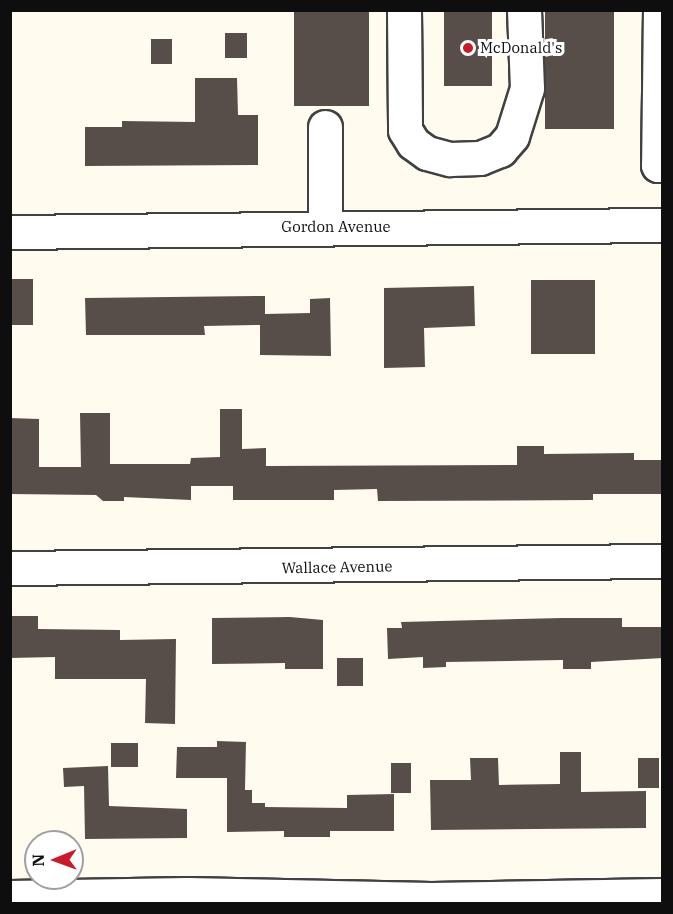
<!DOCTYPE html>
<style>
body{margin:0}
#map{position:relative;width:673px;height:914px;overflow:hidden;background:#fffbef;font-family:"IBM Plex Serif",serif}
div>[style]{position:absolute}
.building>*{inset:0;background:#584e49;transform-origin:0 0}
.roads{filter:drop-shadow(2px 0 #414141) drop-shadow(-2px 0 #414141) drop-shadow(0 2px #414141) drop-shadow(0 -2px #414141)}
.minor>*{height:33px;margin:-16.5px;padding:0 16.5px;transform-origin:16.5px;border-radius:16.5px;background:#fff}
.dots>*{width:16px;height:16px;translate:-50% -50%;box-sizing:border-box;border:3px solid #fff;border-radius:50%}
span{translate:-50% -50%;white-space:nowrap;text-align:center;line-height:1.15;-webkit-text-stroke:6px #fff;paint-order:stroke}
.poi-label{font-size:15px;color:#0e0e0e}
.left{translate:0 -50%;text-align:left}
.street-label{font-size:15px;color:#0e0e0e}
.frame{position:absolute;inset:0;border:12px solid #0e0e0e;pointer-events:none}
.north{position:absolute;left:24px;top:830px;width:60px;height:60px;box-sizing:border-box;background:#fff;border:2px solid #9f9f9f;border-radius:50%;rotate:269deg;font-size:16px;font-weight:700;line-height:24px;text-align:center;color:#0e0e0e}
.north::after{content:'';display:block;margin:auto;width:21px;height:27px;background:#cc1828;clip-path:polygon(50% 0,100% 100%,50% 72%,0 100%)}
</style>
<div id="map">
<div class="building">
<div style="left:444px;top:10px;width:48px;height:76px"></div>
<div style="left:545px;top:10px;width:69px;height:119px"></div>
<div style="left:294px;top:12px;width:75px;height:94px"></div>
<div style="left:225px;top:33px;width:22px;height:25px"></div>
<div style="left:151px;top:39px;width:21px;height:25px"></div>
<div style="clip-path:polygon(195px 78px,237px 78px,238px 115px,258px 115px,258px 165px,85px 166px,85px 127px,122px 127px,122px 121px,195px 122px)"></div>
<div style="left:10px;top:279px;width:23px;height:46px"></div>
<div style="left:531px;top:280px;width:64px;height:74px"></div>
<div style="clip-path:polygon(474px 286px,475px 326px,424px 328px,425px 367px,384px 368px,384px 288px)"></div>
<div style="clip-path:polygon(265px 296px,265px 314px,310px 313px,310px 299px,330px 298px,331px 356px,260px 355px,260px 325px,204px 326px,205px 335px,86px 335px,85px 298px)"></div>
<div style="clip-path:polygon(220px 409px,242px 409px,242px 449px,266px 448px,266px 466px,517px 465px,517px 446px,544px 446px,544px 454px,634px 453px,634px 460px,663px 460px,663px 494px,593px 494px,593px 500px,378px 501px,377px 489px,334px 490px,334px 500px,233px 500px,233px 486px,191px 486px,191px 500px,124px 497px,124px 501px,103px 501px,96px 495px,10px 494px,10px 418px,39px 419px,39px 467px,81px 467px,80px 413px,110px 413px,110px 464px,190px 464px,191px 458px,220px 457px)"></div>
<div style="clip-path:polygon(10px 616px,38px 616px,38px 629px,120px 630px,120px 640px,176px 639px,175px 724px,145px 723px,146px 679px,55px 679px,55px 657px,10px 658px)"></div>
<div style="clip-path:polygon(290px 617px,323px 620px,323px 669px,285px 669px,285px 663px,212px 664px,212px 618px)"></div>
<div style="clip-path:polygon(563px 618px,622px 618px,622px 627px,663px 627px,663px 658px,591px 662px,591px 669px,563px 669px,563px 660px,446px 662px,446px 667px,423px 668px,423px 657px,388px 659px,387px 628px,402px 628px,401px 622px)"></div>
<div style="left:337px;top:658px;width:26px;height:28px"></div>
<div style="clip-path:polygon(217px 741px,246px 742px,245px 790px,252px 790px,252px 803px,265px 803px,265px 807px,347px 808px,347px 795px,394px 794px,394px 831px,330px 831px,330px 837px,284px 837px,284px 831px,227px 832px,227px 778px,176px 778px,177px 747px,217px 747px)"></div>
<div style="left:111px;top:743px;width:27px;height:24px"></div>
<div style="clip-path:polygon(560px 752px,581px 752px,581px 792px,646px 791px,646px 828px,431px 830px,430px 780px,471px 780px,470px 758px,498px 758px,499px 785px,560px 784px)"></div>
<div style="left:638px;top:758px;width:21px;height:30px"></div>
<div style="left:391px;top:763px;width:20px;height:30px"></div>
<div style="clip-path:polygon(108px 766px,109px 806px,187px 809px,187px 838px,85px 839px,84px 786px,64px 787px,63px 768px)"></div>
</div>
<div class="roads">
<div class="minor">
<div style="left:404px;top:10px;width:120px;rotate:89.5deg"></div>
<div style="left:405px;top:130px;width:15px;rotate:58deg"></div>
<div style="left:413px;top:143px;width:17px;rotate:36deg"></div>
<div style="left:427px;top:153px;width:24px;rotate:15deg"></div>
<div style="left:450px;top:159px;width:30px;rotate:-2deg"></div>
<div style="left:480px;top:158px;width:22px;rotate:-22deg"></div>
<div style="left:500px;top:150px;width:18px;rotate:-49deg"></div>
<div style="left:512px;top:136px;width:50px;rotate:-72.6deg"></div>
<div style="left:527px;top:88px;width:78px;rotate:-92.2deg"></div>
<div style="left:660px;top:10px;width:155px;rotate:90.7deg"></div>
<div style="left:658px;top:165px;width:4px"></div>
<div style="left:325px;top:127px;width:100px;rotate:90deg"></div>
<div style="left:10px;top:232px;width:652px;rotate:-0.62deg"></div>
<div style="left:10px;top:568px;width:652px;rotate:-0.62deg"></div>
<div style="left:10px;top:897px;width:177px;rotate:-1deg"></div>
<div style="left:187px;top:894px;width:244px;rotate:1.2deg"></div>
<div style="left:431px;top:899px;width:231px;rotate:-1deg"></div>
</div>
</div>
<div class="dots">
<div style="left:468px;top:48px;background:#cc1828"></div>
</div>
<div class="poi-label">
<span class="left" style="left:480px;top:48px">McDonald's</span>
</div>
<div class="street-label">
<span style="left:336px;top:227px">Gordon Avenue</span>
<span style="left:337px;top:567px;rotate:-1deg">Wallace Avenue</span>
</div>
<div class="frame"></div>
<div class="north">N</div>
</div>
